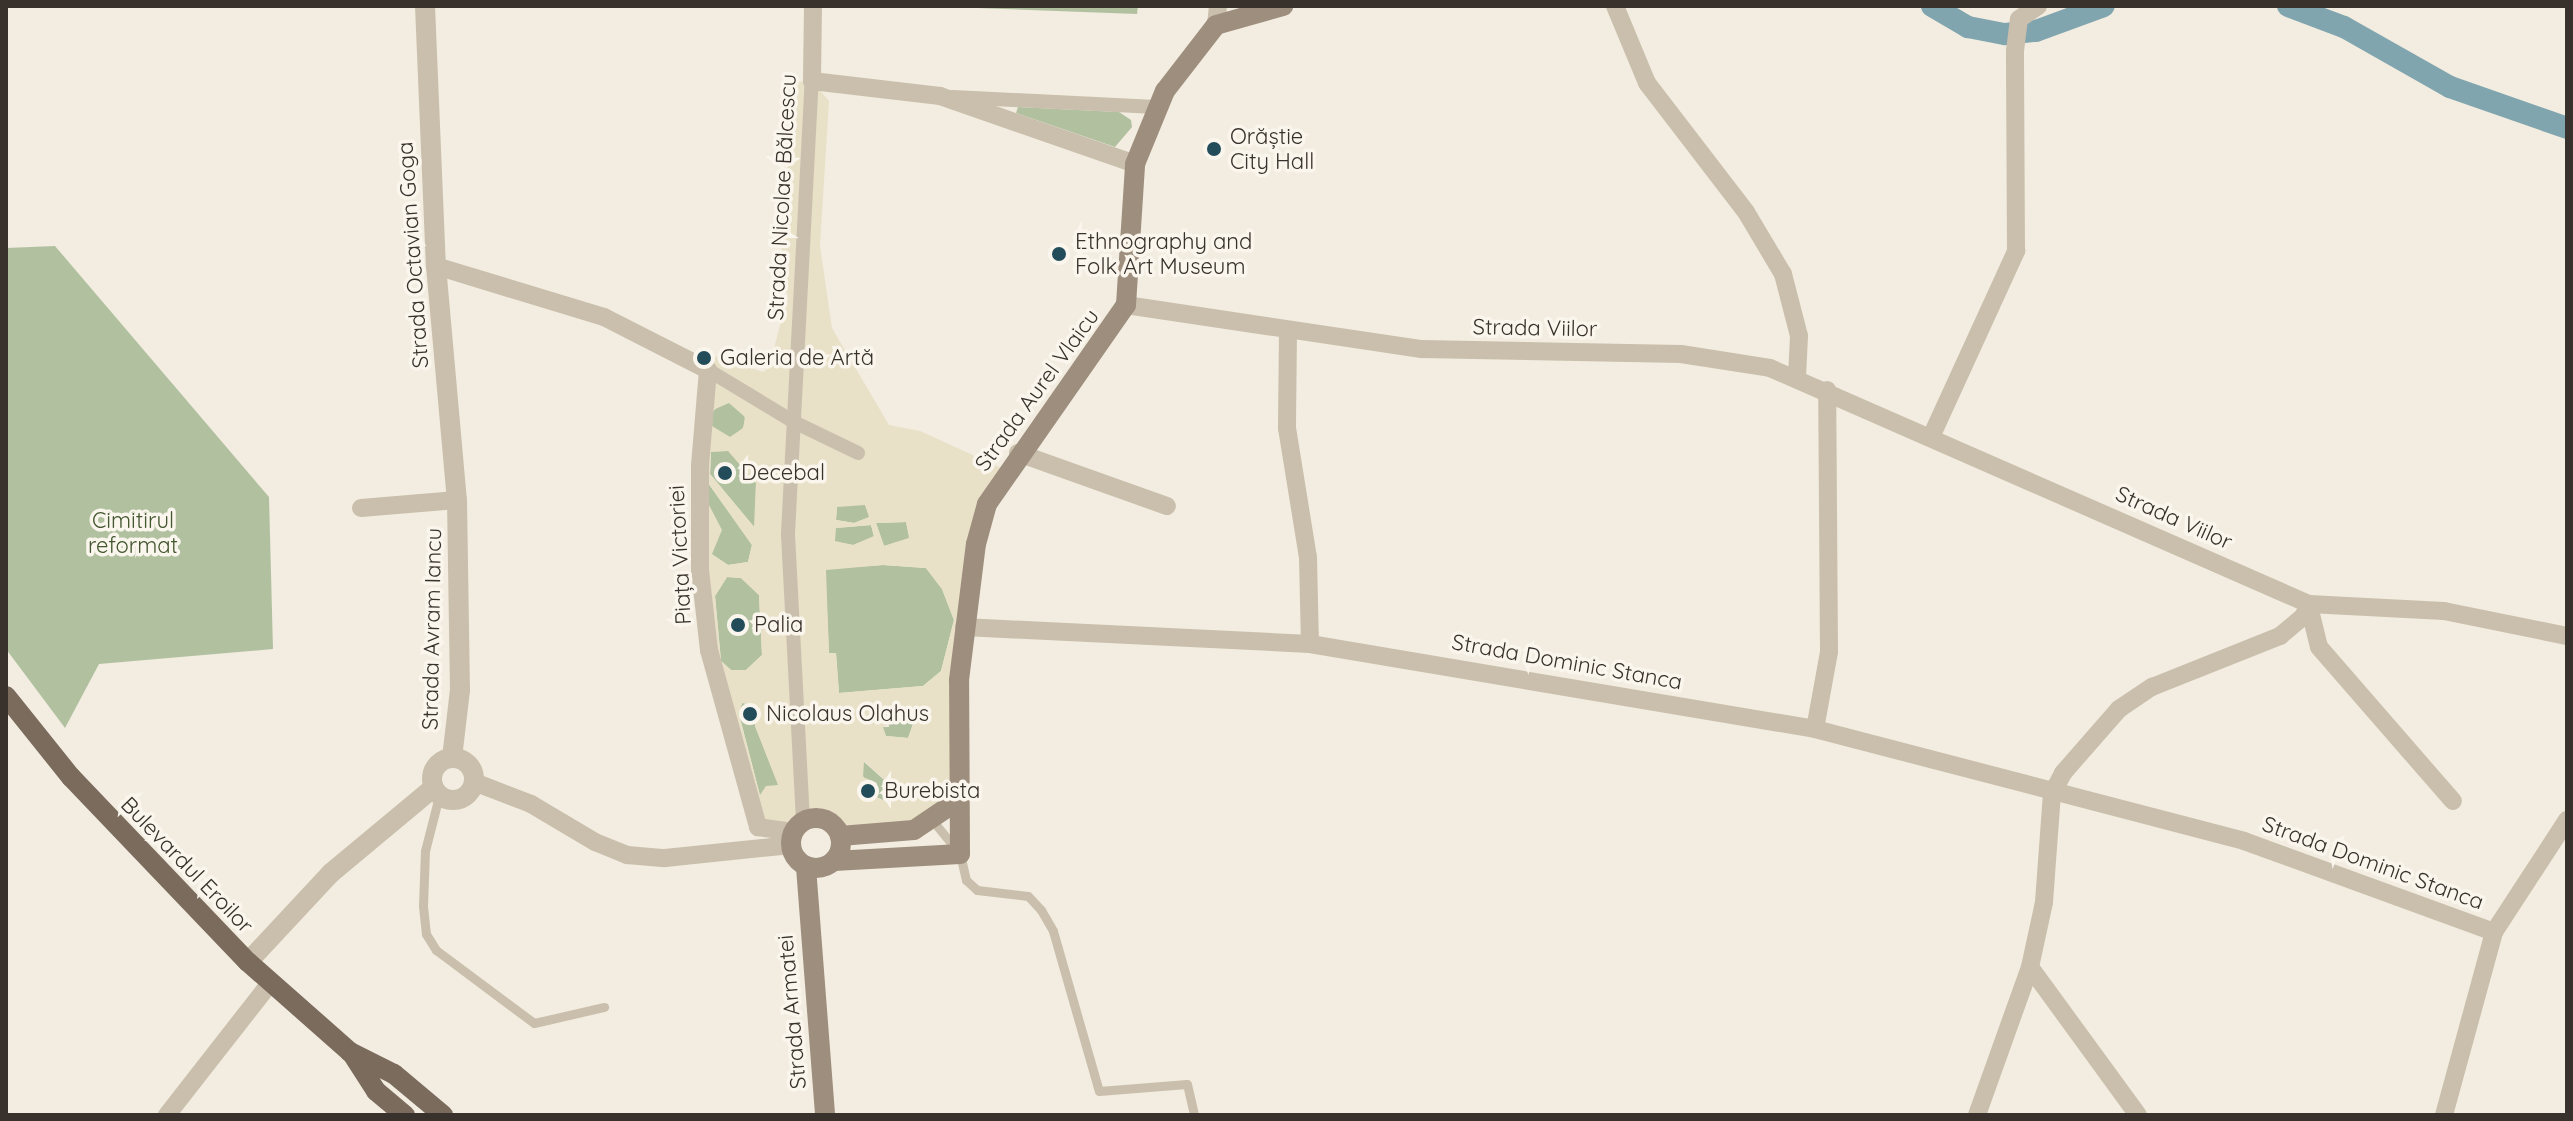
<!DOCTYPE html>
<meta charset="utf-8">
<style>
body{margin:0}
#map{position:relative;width:2573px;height:1121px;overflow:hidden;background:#f2ede0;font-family:Quicksand,sans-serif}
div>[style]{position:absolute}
.green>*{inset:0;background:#b1c1a0}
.round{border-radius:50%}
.plaza>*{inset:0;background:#e9e0c8}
.canal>*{height:22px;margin:-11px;padding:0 11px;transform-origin:11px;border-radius:11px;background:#80a5ae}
.service>*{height:9px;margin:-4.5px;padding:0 4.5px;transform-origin:4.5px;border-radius:4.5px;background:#cabfac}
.pedestrian>*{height:14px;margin:-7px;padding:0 7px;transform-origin:7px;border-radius:7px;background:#cabfac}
.minor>*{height:18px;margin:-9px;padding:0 9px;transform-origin:9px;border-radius:9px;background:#cabfac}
.tertiary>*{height:20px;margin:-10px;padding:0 10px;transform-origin:10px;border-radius:10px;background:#cabfac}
.tertiary>.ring{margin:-10px;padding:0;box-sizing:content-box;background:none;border:20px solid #cabfac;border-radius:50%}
.secondary>*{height:20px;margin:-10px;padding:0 10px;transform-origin:10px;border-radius:10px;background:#9e8e7d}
.secondary>.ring{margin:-10px;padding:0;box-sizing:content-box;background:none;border:20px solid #9e8e7d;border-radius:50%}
.primary>*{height:20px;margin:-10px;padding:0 10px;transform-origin:10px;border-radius:10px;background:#7a6b5d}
.dots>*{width:22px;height:22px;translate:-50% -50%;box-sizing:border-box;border:4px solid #faf6ed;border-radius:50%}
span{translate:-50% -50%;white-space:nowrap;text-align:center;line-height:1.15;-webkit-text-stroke:7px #faf6ed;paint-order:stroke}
.poi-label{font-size:22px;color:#39312b}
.left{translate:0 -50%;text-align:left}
.street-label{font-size:22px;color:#39312b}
.park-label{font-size:22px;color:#42562f}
.frame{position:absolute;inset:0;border:8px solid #39312b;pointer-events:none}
</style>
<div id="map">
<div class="green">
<div style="clip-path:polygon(921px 6px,1138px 6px,1137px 14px)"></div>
<div style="clip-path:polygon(1018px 107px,1119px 112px,1131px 120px,1132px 127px,1115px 147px,1016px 113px)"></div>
<div style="clip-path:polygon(55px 246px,269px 497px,273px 649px,99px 664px,65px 728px,6px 649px,6px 248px)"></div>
<div class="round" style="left:711px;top:403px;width:34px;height:34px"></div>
<div style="clip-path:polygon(728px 450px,756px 483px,755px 528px,710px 474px,711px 451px)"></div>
<div style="clip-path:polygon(708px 483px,752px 545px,748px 562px,728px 565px,711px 554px)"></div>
<div style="clip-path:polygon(865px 504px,870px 517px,854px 523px,836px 520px,837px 506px)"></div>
<div style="clip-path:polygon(906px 522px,910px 538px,884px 546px,876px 523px)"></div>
<div style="clip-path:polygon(871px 525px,874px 537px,853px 545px,835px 542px,835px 528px)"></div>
<div style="clip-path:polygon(883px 565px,926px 568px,942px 589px,954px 620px,941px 671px,923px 686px,839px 693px,836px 654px,829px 654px,825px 569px)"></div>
<div style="clip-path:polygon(727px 577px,741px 578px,759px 595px,762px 655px,746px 670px,731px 670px,721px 661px,715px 596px)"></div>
<div style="clip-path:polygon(742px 703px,756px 705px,755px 726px,779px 786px,760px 796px,739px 714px)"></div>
<div style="clip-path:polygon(893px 703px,917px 713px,908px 738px,886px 736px,882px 727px,889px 727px,887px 711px)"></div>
<div style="clip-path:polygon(863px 761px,900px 794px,885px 801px,874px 796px,863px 776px)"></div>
</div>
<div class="plaza">
<div style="clip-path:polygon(evenodd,812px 81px,829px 101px,820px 246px,832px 328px,889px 425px,920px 431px,1001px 468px,984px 492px,953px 780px,945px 800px,925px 820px,844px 829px,830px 816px,812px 814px,789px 828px,762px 823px,713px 656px,705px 576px,705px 434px,714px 356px,763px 372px,769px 368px,788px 294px,779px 286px,793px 82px,812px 81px,729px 403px,745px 417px,743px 428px,730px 437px,712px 426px,713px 410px,729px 403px,812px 81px,728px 451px,756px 483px,754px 527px,710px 474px,711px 452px,728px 451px,812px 81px,709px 484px,752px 545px,748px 562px,728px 565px,712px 554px,722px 530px,707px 501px,709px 484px,812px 81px,865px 505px,869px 517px,854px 523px,836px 520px,837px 507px,865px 505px,812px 81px,906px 522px,909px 538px,884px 546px,876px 523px,906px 522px,812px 81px,871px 525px,874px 536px,853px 545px,835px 541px,836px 528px,871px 525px,812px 81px,883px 565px,926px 568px,942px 589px,954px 620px,941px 671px,923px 686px,839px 693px,836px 653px,829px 653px,826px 570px,883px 565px,812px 81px,727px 577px,741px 578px,759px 595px,762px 655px,746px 670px,731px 670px,721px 661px,715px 596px,727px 577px,812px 81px,742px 703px,756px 705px,755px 726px,778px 785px,766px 786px,760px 795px,739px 714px,742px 703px,812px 81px,894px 703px,917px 713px,908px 738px,886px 736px,883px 727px,893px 723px,887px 711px,894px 703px,812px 81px,864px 761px,900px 794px,900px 795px,885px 801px,874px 796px,877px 783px,863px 777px,864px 761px)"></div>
</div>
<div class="canal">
<div style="left:1932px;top:6px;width:42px;rotate:30.3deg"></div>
<div style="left:1968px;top:27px;width:38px;rotate:11deg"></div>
<div style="left:2005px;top:34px;width:31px;rotate:-6deg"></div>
<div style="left:2036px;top:31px;width:72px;rotate:-20.2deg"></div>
<div style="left:2288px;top:6px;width:60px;rotate:20.6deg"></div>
<div style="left:2344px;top:27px;width:122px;rotate:29.5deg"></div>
<div style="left:2450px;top:87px;width:124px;rotate:19.3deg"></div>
</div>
<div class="service">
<div style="left:439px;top:796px;width:57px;rotate:104.3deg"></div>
<div style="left:425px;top:851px;width:55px;rotate:92.1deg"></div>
<div style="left:423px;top:906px;width:28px;rotate:84deg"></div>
<div style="left:426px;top:934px;width:19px;rotate:58deg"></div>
<div style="left:436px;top:950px;width:122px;rotate:36.7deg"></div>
<div style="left:534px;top:1023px;width:72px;rotate:-12.9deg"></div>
<div style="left:933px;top:821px;width:43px;rotate:50.7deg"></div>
<div style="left:960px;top:854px;width:27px;rotate:77deg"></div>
<div style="left:966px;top:880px;width:15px;rotate:42deg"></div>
<div style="left:977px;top:890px;width:51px;rotate:6.7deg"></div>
<div style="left:1028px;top:896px;width:19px;rotate:47deg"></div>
<div style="left:1041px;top:910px;width:24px;rotate:60deg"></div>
<div style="left:1053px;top:931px;width:166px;rotate:74deg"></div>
<div style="left:1099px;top:1091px;width:88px;rotate:-4.5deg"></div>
<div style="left:1187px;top:1084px;width:32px;rotate:77deg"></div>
</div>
<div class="pedestrian">
<div style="left:953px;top:97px;width:203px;rotate:2.8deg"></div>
<div style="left:708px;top:370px;width:103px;rotate:31.1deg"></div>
<div style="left:796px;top:423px;width:69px;rotate:25.8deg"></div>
<div style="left:803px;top:821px;width:288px;rotate:-93deg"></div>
<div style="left:788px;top:533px;width:453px;rotate:-87deg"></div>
</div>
<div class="minor">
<div style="left:813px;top:6px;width:75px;rotate:90.8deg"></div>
<div style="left:812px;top:81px;width:129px;rotate:6.7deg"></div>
<div style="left:940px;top:96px;width:207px;rotate:19.2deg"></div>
<div style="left:1615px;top:6px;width:83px;rotate:67.4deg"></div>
<div style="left:1647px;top:83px;width:163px;rotate:52.5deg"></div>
<div style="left:1746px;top:212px;width:72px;rotate:59.2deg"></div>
<div style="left:1783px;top:274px;width:64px;rotate:75.5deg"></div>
<div style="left:1799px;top:336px;width:41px;rotate:92.8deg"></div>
<div style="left:1216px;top:25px;width:19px;rotate:-84deg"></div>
<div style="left:436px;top:266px;width:176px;rotate:16.9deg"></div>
<div style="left:604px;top:317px;width:117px;rotate:27deg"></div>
<div style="left:708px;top:370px;width:96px;rotate:94.8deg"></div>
<div style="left:700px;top:466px;width:104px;rotate:90deg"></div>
<div style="left:700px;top:570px;width:81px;rotate:83.6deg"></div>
<div style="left:709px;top:650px;width:184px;rotate:74.5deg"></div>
<div style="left:758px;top:827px;width:35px;rotate:8deg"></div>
<div style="left:1126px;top:305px;width:299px;rotate:8.5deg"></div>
<div style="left:1422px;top:349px;width:259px;rotate:1.1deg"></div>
<div style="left:1681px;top:354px;width:90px;rotate:8.9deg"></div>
<div style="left:1770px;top:368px;width:588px;rotate:23.65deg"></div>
<div style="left:2309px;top:604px;width:135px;rotate:3deg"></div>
<div style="left:2444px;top:611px;width:126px;rotate:11.5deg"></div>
<div style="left:1288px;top:330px;width:98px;rotate:90.6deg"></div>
<div style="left:1287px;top:428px;width:131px;rotate:80.8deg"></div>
<div style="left:1308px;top:557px;width:87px;rotate:88.7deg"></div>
<div style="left:1931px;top:437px;width:205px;rotate:-65.4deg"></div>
<div style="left:2016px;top:251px;width:200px;rotate:-90.3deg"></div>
<div style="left:2015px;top:51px;width:32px;rotate:-83deg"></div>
<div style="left:2019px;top:19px;width:23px;rotate:-34deg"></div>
<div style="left:1018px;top:453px;width:158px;rotate:19.6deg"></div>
<div style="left:361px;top:508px;width:96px;rotate:-4.8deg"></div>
<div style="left:2309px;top:606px;width:42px;rotate:76.3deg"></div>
<div style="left:2319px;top:647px;width:204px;rotate:49deg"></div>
<div style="left:964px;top:627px;width:346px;rotate:2.8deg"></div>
<div style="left:1310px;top:644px;width:512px;rotate:9.55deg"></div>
<div style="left:1815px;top:729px;width:443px;rotate:14.6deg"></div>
<div style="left:2244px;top:841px;width:266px;rotate:20deg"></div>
<div style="left:1815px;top:729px;width:78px;rotate:-79.7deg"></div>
<div style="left:1829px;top:652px;width:262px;rotate:-90.4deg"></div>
<div style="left:474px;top:782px;width:61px;rotate:21.1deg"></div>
<div style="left:531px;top:804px;width:74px;rotate:30.7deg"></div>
<div style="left:595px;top:842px;width:35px;rotate:22deg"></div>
<div style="left:627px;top:855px;width:38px;rotate:5deg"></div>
<div style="left:665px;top:858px;width:127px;rotate:-5.9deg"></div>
<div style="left:2030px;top:967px;width:183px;rotate:53.9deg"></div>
<div style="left:167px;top:1115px;width:167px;rotate:-52deg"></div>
<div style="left:1977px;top:1115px;width:157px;rotate:-70.3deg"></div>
<div style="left:2030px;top:967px;width:66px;rotate:-77.8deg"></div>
<div style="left:2044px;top:902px;width:108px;rotate:-85.8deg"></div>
<div style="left:2052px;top:794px;width:24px;rotate:-62deg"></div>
<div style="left:2063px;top:773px;width:85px;rotate:-48.8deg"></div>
<div style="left:2119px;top:709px;width:40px;rotate:-34deg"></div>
<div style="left:2152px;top:687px;width:138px;rotate:-21.7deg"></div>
<div style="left:2280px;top:636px;width:30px;rotate:-40deg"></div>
<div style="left:2303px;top:617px;width:14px;rotate:-65deg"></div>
<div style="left:2444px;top:1115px;width:190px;rotate:-74.7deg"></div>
<div style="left:2494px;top:932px;width:134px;rotate:-56.9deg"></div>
</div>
<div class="tertiary">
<div style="left:425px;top:6px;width:260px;rotate:87.6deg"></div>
<div style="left:436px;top:266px;width:235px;rotate:84.9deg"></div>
<div style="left:457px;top:500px;width:190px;rotate:89.1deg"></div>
<div style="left:460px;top:690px;width:68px;rotate:96.7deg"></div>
<div class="ring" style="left:432px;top:758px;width:22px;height:22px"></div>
<div style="left:248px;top:962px;width:122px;rotate:-47deg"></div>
<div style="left:331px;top:873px;width:133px;rotate:-39.8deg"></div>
</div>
<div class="secondary">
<div class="ring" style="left:791px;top:818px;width:30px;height:30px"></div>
<div style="left:840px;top:836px;width:74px;rotate:-4.6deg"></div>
<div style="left:914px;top:830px;width:40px;rotate:-34deg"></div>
<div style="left:947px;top:808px;width:22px;rotate:-66deg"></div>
<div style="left:834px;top:861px;width:126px;rotate:-3.2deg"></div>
<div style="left:960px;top:854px;width:174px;rotate:-90.3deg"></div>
<div style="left:959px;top:680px;width:137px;rotate:-82.9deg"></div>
<div style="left:976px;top:544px;width:41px;rotate:-74.6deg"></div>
<div style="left:987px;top:504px;width:243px;rotate:-55.1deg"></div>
<div style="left:1126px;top:305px;width:141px;rotate:-86.3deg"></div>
<div style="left:1135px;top:164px;width:79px;rotate:-67.7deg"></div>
<div style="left:1165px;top:91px;width:83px;rotate:-52.3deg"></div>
<div style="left:1216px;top:25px;width:70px;rotate:-15.8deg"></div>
<div style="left:806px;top:867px;width:249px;rotate:85.6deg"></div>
</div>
<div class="primary">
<div style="left:6px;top:696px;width:104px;rotate:51.3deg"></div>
<div style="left:71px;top:777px;width:256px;rotate:46.3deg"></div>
<div style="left:248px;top:962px;width:136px;rotate:41.4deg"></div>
<div style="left:350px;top:1052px;width:49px;rotate:26.6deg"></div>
<div style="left:394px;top:1074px;width:64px;rotate:39.9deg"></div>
<div style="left:353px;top:1055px;width:43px;rotate:57.4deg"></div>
<div style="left:376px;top:1091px;width:38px;rotate:40deg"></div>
</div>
<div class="dots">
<div style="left:1214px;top:149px;background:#224c59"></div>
<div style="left:1059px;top:254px;background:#224c59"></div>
<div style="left:704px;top:358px;background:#224c59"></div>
<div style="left:725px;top:473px;background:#224c59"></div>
<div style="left:738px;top:625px;background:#224c59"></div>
<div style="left:750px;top:714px;background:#224c59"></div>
<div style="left:868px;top:791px;background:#224c59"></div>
</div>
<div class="poi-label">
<span class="left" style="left:1230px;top:149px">Orăștie<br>City Hall</span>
<span class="left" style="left:1075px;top:254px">Ethnography and<br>Folk Art Museum</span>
<span class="left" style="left:720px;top:358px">Galeria de Artă</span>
<span class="left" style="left:741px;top:473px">Decebal</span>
<span class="left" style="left:754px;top:625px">Palia</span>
<span class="left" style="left:766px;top:714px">Nicolaus Olahus</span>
<span class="left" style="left:884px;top:791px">Burebista</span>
</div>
<div class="street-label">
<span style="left:782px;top:197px;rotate:-87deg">Strada Nicolae Bălcescu</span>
<span style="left:413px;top:255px;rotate:-94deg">Strada Octavian Goga</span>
<span style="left:1535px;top:328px;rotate:1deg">Strada Viilor</span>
<span style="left:1037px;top:390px;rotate:-54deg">Strada Aurel Vlaicu</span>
<span style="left:2174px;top:518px;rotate:24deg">Strada Viilor</span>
<span style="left:680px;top:555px;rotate:-93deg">Piața Victoriei</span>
<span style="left:432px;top:629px;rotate:-89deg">Strada Avram Iancu</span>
<span style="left:1567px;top:662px;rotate:10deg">Strada Dominic Stanca</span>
<span style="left:2373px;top:863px;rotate:20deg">Strada Dominic Stanca</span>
<span style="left:187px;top:865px;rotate:46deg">Bulevardul Eroilor</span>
<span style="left:792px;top:1012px;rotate:-95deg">Strada Armatei</span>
</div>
<div class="park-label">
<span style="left:133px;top:533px">Cimitirul<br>reformat</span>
</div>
<div class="frame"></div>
</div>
